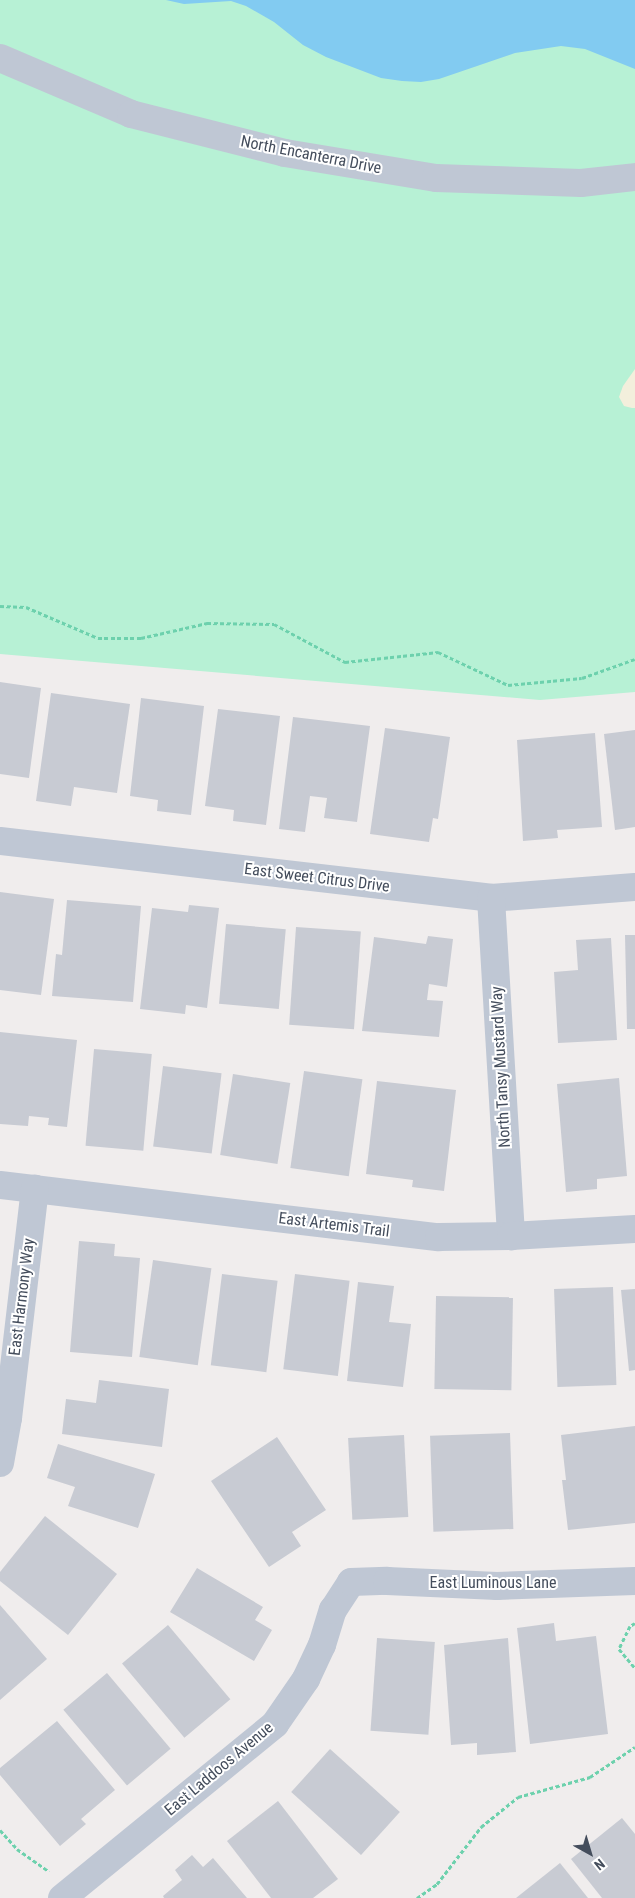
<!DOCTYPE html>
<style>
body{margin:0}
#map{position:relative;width:635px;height:1898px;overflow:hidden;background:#f0eded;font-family:"Roboto Condensed",sans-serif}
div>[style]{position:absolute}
.green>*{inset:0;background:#b7f1d5}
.sand>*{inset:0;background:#f3efdc}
.water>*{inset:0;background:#82cbf1}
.building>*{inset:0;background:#c8cbd3;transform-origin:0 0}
.path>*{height:3px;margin-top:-1.5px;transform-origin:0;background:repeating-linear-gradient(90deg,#6dd1ad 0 4px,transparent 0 6.5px)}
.street>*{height:28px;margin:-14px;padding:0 14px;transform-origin:14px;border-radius:14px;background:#bfc7d4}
span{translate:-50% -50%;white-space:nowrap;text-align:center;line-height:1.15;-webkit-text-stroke:4px #fff;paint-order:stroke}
.street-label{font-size:16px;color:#444d5c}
.north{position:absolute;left:565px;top:1828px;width:50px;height:50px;-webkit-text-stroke:4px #fff;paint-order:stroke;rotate:141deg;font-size:14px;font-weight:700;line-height:20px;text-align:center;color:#444d5c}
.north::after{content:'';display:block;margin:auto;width:18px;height:22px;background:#444d5c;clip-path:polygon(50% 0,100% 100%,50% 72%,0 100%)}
</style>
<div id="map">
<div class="green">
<div style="clip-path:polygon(0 0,635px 0,635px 692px,540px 700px,0 654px)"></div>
</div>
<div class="sand">
<div style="clip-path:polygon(635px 369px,635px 408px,632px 408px,624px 406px,619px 397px,623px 386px)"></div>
</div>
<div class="water">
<div style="clip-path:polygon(166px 0,635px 0,635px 69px,585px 49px,561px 46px,515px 53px,439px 79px,421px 82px,402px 81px,381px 78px,326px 57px,303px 45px,274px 22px,246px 6px,231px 1px,184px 4px)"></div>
</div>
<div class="building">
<div style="clip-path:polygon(0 682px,41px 688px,29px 778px,0 774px)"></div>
<div style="clip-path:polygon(51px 693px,130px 704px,117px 793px,74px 787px,71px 806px,36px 801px)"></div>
<div style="clip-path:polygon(141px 698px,204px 706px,191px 815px,157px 811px,158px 800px,130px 796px)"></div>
<div style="clip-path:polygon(218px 709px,280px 716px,266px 825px,233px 821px,234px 810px,205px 806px)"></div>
<div style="clip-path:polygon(293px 717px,370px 726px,357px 822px,324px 818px,327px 798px,310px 796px,305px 832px,279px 829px)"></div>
<div style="clip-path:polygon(385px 728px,450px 737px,438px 819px,433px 818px,429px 842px,370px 834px)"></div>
<div style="clip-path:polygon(635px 730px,635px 827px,615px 830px,604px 734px)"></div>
<div style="clip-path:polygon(595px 733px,602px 827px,557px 830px,558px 838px,523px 841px,517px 740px)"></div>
<div style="clip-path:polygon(0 892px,54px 899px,41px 995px,0 990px)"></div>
<div style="clip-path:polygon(67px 900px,141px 906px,133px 1002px,52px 996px,56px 954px,62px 955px)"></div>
<div style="clip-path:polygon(189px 905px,219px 908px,207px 1008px,186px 1005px,185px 1014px,140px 1009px,152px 908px,188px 912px)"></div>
<div style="left:226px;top:924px;width:60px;height:80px;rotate:5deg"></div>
<div style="left:296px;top:927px;width:65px;height:98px;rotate:4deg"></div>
<div style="clip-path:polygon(625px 935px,635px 935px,635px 1029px,627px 1029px)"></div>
<div style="clip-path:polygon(428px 936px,453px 939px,447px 987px,429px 984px,427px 1000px,443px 1001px,439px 1037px,362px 1031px,374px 937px,426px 944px)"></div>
<div style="clip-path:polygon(611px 938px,617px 1040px,558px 1043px,554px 972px,578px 970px,576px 940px)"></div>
<div style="clip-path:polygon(0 1032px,77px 1040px,67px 1127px,48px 1125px,49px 1118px,29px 1116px,28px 1126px,0 1124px)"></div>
<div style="left:94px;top:1049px;width:58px;height:97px;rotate:5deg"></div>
<div style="left:163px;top:1066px;width:59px;height:81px;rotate:7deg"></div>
<div style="left:304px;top:1071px;width:59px;height:98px;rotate:8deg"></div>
<div style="left:233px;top:1074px;width:58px;height:82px;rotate:9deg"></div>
<div style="clip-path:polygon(619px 1078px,627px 1176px,597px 1179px,597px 1189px,566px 1192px,557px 1084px)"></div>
<div style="clip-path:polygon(377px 1081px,456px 1090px,444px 1191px,412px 1187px,413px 1180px,366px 1174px)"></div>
<div style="clip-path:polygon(79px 1241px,115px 1244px,114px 1256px,140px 1258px,132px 1357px,70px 1352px)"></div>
<div style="left:153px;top:1260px;width:59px;height:98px;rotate:8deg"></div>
<div style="left:222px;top:1274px;width:56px;height:92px;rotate:7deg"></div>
<div style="left:295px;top:1274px;width:55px;height:96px;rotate:7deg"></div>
<div style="clip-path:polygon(358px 1282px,394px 1286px,389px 1322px,411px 1324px,403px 1387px,347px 1381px)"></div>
<div style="left:613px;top:1287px;width:98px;height:59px;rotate:88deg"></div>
<div style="clip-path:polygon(635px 1289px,635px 1370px,629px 1371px,621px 1290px)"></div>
<div style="left:436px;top:1296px;width:77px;height:93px;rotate:1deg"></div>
<div style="clip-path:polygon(99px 1380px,169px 1389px,162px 1447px,62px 1434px,66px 1399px,96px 1403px)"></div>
<div style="clip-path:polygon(635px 1426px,635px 1523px,568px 1530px,562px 1480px,566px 1480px,561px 1435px)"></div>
<div style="left:510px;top:1433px;width:96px;height:80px;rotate:88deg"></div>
<div style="left:404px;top:1435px;width:82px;height:56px;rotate:87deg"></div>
<div style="clip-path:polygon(277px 1437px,326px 1510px,292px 1532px,301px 1546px,269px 1567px,211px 1481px)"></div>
<div style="clip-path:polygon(58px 1444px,155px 1474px,138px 1528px,68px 1506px,75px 1487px,47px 1478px)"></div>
<div style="clip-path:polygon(45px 1516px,117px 1574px,68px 1635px,0 1581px,0 1572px)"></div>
<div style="clip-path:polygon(197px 1568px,263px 1607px,255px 1620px,272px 1630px,254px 1661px,170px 1612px)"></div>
<div style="clip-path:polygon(0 1605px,47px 1659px,0 1700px)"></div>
<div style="clip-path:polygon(554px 1623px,556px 1641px,596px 1636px,608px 1734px,530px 1744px,517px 1628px)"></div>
<div style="left:168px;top:1625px;width:97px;height:60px;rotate:50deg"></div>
<div style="left:377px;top:1638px;width:58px;height:93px;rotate:4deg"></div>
<div style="clip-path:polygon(508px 1638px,516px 1752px,477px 1755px,477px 1743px,451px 1745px,444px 1645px)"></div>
<div style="left:107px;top:1673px;width:99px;height:57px;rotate:50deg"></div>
<div style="clip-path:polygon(57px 1721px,115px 1790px,81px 1819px,86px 1824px,60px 1846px,0 1775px,0 1768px)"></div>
<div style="left:330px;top:1749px;width:94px;height:58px;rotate:42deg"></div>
<div style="clip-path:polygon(278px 1801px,338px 1879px,313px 1898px,271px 1898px,227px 1841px)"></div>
<div style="clip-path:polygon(622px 1818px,635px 1834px,635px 1898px,602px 1898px,571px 1859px)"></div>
<div style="clip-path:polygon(192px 1855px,203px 1867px,213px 1858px,247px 1898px,164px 1898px,163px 1896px,182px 1880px,175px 1870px)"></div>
<div style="clip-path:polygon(560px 1863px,588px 1898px,516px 1898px)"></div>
</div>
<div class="path">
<div style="left:0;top:606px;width:26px;rotate:2deg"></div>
<div style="left:26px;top:607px;width:78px;rotate:23.3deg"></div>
<div style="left:98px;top:638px;width:43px"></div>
<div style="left:141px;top:638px;width:68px;rotate:-12.8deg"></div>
<div style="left:207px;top:623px;width:67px;rotate:0.9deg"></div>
<div style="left:274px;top:624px;width:81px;rotate:28.2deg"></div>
<div style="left:345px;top:662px;width:94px;rotate:-6.1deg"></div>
<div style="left:438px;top:652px;width:77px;rotate:25.2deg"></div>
<div style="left:508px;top:685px;width:74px;rotate:-5.4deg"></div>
<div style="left:582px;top:678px;width:56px;rotate:-19.7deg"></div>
<div style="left:635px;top:1623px;width:6px;rotate:149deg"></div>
<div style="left:630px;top:1626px;width:25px;rotate:116deg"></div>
<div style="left:619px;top:1649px;width:25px;rotate:50deg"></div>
<div style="left:0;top:1830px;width:25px;rotate:48deg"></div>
<div style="left:17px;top:1849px;width:39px;rotate:35deg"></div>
<div style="left:417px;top:1898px;width:24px;rotate:-35deg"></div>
<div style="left:437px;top:1884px;width:72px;rotate:-52.3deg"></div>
<div style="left:481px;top:1827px;width:48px;rotate:-39deg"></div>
<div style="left:518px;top:1797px;width:75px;rotate:-15.5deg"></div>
<div style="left:590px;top:1777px;width:54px;rotate:-33.7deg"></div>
</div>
<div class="street">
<div style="left:0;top:58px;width:142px;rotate:23.1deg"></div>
<div style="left:131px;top:114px;width:159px;rotate:14.2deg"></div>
<div style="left:285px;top:153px;width:153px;rotate:9.4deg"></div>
<div style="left:436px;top:178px;width:145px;rotate:2deg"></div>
<div style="left:581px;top:183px;width:54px;rotate:-6.3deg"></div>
<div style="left:0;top:841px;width:494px;rotate:6.6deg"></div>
<div style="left:491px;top:898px;width:144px;rotate:-4.4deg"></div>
<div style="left:491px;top:898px;width:339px;rotate:86.6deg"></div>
<div style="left:0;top:1185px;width:442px;rotate:6.8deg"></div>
<div style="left:439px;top:1237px;width:72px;rotate:-0.8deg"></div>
<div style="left:511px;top:1236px;width:124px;rotate:-3.2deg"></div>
<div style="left:0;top:1463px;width:46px;rotate:-79.9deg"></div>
<div style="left:8px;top:1418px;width:231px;rotate:-83.3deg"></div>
<div style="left:62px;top:1898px;width:275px;rotate:-39.2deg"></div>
<div style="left:275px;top:1724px;width:55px;rotate:-55.4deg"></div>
<div style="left:306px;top:1679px;width:38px;rotate:-65deg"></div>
<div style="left:322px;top:1645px;width:37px;rotate:-73deg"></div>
<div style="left:333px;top:1610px;width:33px;rotate:-57deg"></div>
<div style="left:351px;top:1582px;width:36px;rotate:-2deg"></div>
<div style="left:387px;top:1581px;width:110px;rotate:2.6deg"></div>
<div style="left:497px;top:1586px;width:138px;rotate:-2.1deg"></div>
</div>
<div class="street-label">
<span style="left:311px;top:155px;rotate:11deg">North Encanterra Drive</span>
<span style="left:317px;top:878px;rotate:7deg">East Sweet Citrus Drive</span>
<span style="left:501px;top:1067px;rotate:-93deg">North Tansy Mustard Way</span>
<span style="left:334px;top:1225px;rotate:7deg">East Artemis Trail</span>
<span style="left:22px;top:1297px;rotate:-83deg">East Harmony Way</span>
<span style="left:493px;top:1583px">East Luminous Lane</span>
<span style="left:219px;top:1769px;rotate:-40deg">East Laddoos Avenue</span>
</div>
<div class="north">N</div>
</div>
